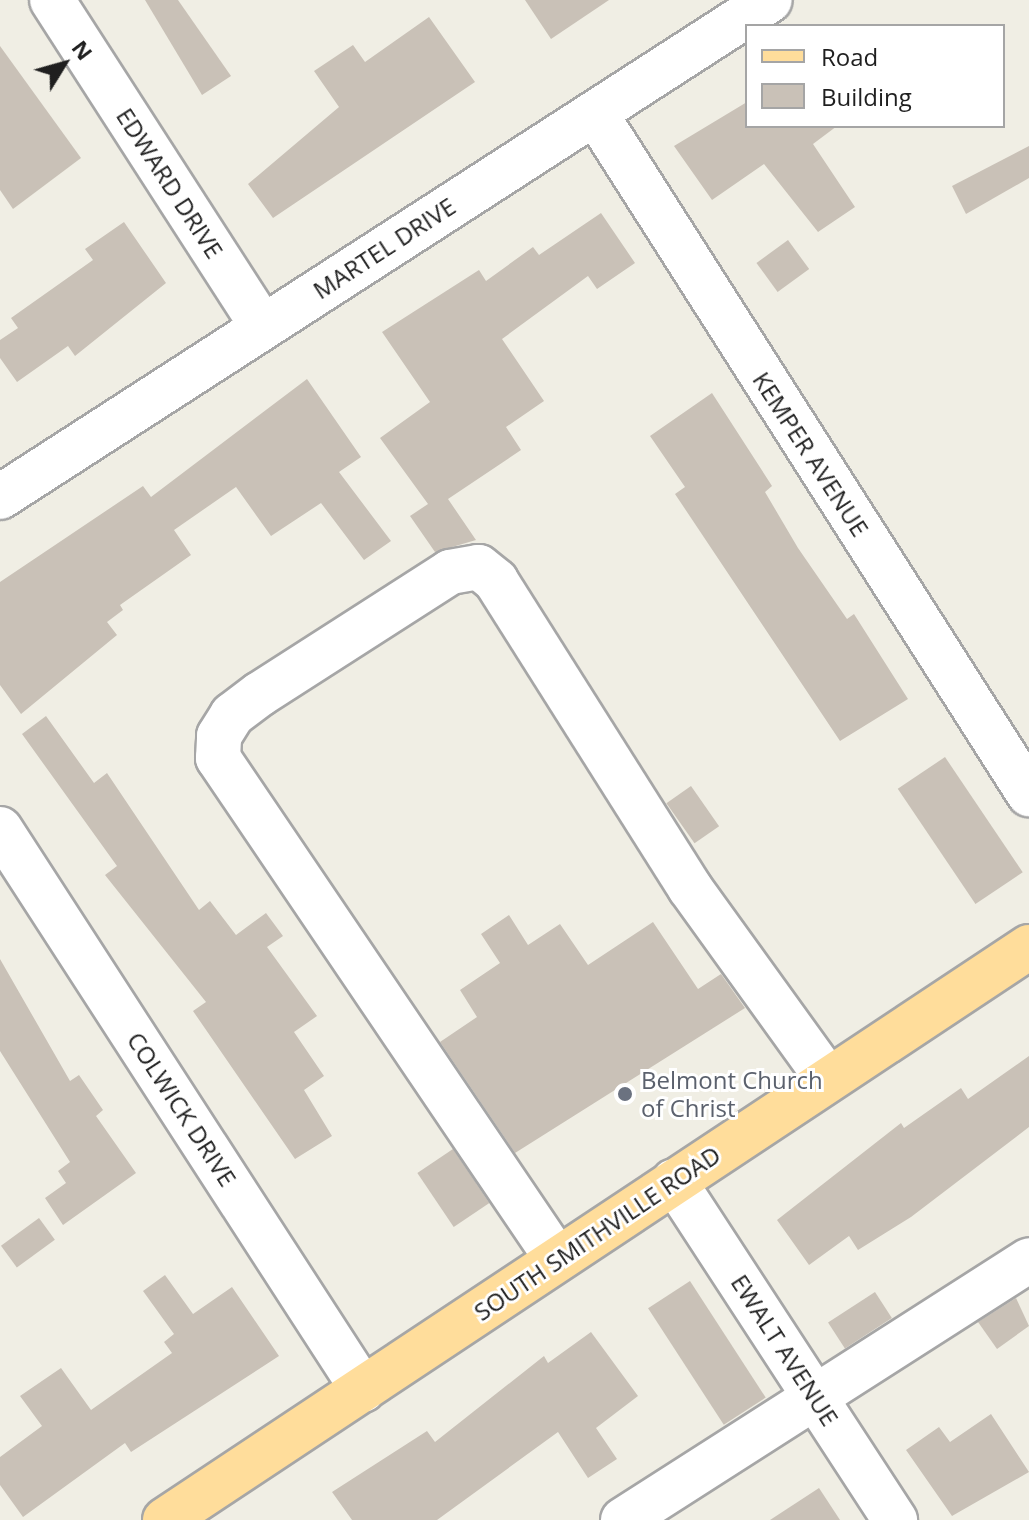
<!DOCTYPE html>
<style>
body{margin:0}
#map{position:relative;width:1029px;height:1520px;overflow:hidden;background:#f0eee4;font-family:"Open Sans",sans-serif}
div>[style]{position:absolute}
.building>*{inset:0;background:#c9c1b7;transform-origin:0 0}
.roads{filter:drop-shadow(2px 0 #a6a6a6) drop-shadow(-2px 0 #a6a6a6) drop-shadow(0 2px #a6a6a6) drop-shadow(0 -2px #a6a6a6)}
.minor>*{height:44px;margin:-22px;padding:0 22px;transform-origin:22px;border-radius:22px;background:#fff}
.major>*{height:44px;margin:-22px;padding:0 22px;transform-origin:22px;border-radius:22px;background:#ffdd9b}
.dots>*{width:22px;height:22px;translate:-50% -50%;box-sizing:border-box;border:4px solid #fff;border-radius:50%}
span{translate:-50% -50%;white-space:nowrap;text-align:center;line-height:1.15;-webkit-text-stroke:6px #fff;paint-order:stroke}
.street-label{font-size:24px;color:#1f1f1f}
.worship-label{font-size:24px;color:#5b616d}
.left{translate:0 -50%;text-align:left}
.legend{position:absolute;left:745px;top:24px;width:260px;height:104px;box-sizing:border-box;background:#fff;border:2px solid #a5a5a5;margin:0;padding:10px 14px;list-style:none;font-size:24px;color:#1f1f1f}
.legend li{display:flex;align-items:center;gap:16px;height:40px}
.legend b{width:40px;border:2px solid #a5a5a5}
.north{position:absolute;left:24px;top:24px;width:80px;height:80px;-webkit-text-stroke:6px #fff;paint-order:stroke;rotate:53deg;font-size:22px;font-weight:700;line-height:32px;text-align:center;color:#1f1f1f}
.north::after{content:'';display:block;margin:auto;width:28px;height:36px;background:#1f1f1f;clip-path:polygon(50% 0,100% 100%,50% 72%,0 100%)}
</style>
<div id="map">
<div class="building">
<div style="clip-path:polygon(145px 0,178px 0,231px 76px,202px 95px)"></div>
<div style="clip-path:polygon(525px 0,609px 0,551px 39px)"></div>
<div style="clip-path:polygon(429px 17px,475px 82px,273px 218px,248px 184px,339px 107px,314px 71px,353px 45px,365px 62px)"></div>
<div style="clip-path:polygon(0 46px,81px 158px,13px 209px,0 190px)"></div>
<div style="clip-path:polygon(747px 102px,747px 126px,837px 126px,813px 144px,855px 207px,818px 232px,764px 164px,712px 200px,674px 146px)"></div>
<div style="clip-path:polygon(1029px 146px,1029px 178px,966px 214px,952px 186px)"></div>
<div style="clip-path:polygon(601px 213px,635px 263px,597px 289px,588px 276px,502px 339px,544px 401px,506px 427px,521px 450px,448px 499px,476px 540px,435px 552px,410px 516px,428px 504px,380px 438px,430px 402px,382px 332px,479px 270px,486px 281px,533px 247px,539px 255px)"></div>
<div style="clip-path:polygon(124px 222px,166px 283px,75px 356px,68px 346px,17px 382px,0 358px,0 340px,18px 328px,11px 318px,93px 260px,85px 249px)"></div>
<div style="left:788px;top:240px;width:36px;height:39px;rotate:54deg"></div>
<div style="clip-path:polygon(307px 379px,361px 457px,339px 472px,391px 541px,364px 560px,321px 503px,271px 536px,236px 487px,174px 530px,191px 555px,120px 605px,123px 610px,107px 622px,117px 635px,21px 714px,0 685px,0 582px,143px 486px,151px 497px)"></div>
<div style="clip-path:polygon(712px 393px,772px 486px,765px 492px,798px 548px,847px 619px,854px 614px,908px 699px,840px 741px,675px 494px,685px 487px,650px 436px)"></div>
<div style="clip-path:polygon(46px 716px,94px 783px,107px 773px,199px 910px,210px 901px,236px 935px,266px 913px,283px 936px,267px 947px,317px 1016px,294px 1032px,324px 1076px,304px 1090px,332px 1136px,295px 1159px,193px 1011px,206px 1002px,105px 875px,117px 866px,22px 734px)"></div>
<div style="left:945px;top:757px;width:139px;height:57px;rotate:56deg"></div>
<div style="left:691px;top:786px;width:49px;height:30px;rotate:55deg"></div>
<div style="clip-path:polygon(509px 915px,528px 945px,560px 924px,588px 965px,653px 922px,698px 989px,721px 974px,745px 1008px,515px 1153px,440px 1042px,477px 1017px,460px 990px,500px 963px,481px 934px)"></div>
<div style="clip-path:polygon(0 959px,70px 1081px,79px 1075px,103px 1110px,96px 1116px,136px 1173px,63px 1225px,45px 1198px,66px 1183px,58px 1171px,70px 1162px,0 1051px)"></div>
<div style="clip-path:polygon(1029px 1056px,1029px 1127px,911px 1217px,858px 1250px,849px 1236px,809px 1265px,777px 1220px,901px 1123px,904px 1128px,961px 1088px,968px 1099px)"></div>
<div style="left:453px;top:1149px;width:65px;height:43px;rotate:56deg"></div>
<div style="left:39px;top:1218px;width:27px;height:47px;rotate:54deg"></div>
<div style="clip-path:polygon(165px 1275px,193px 1314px,232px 1287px,279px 1356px,131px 1452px,125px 1443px,23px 1517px,0 1485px,0 1457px,42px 1426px,20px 1396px,61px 1368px,91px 1410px,172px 1353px,164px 1342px,174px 1334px,143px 1291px)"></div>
<div style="left:690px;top:1281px;width:139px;height:50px;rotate:57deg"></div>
<div style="left:875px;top:1292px;width:31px;height:56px;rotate:57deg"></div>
<div style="clip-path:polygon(1016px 1298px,1029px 1326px,997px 1349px,978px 1322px)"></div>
<div style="clip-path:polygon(591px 1332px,638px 1396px,596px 1428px,617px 1459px,588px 1478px,558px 1432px,437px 1520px,352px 1520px,332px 1492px,427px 1431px,435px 1442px,544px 1356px,548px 1363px)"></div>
<div style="clip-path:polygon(991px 1414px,1029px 1472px,952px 1516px,906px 1450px,939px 1427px,950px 1442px)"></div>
<div style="clip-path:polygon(819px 1488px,840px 1520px,770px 1520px)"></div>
</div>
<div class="roads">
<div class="minor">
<div style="left:52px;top:0;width:388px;rotate:57.2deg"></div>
<div style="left:595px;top:113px;width:808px;rotate:57.49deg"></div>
<div style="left:0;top:497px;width:916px;rotate:-32.84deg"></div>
<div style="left:0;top:829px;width:668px;rotate:57.09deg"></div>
<div style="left:674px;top:1181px;width:405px;rotate:56.9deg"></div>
<div style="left:557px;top:1259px;width:605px;rotate:-124.08deg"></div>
<div style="left:218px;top:758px;width:22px;rotate:-87deg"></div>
<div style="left:219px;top:736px;width:25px;rotate:-58deg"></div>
<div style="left:232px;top:715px;width:35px;rotate:-37deg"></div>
<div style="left:260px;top:694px;width:226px;rotate:-32.7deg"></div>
<div style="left:450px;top:572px;width:29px;rotate:-10deg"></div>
<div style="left:479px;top:567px;width:22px;rotate:39deg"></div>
<div style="left:496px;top:581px;width:363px;rotate:57.7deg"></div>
<div style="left:690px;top:888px;width:234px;rotate:54.2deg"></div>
<div style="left:623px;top:1520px;width:482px;rotate:-32.6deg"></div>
</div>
<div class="major">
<div style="left:165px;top:1520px;width:1037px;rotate:-33.55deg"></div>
</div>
</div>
<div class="dots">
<div style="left:625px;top:1094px;background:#6b7280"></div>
</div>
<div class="street-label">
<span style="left:170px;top:183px;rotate:57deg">EDWARD DRIVE</span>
<span style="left:384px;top:248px;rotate:-33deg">MARTEL DRIVE</span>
<span style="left:811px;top:454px;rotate:57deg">KEMPER AVENUE</span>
<span style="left:182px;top:1109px;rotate:57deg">COLWICK DRIVE</span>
<span style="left:597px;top:1233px;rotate:-34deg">SOUTH SMITHVILLE ROAD</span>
<span style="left:785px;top:1350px;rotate:57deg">EWALT AVENUE</span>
</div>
<div class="worship-label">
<span class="left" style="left:641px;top:1094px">Belmont Church<br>of Christ</span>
</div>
<ul class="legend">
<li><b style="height:10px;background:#ffdd9b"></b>Road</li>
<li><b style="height:22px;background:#c9c1b7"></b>Building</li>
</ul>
<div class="north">N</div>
</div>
